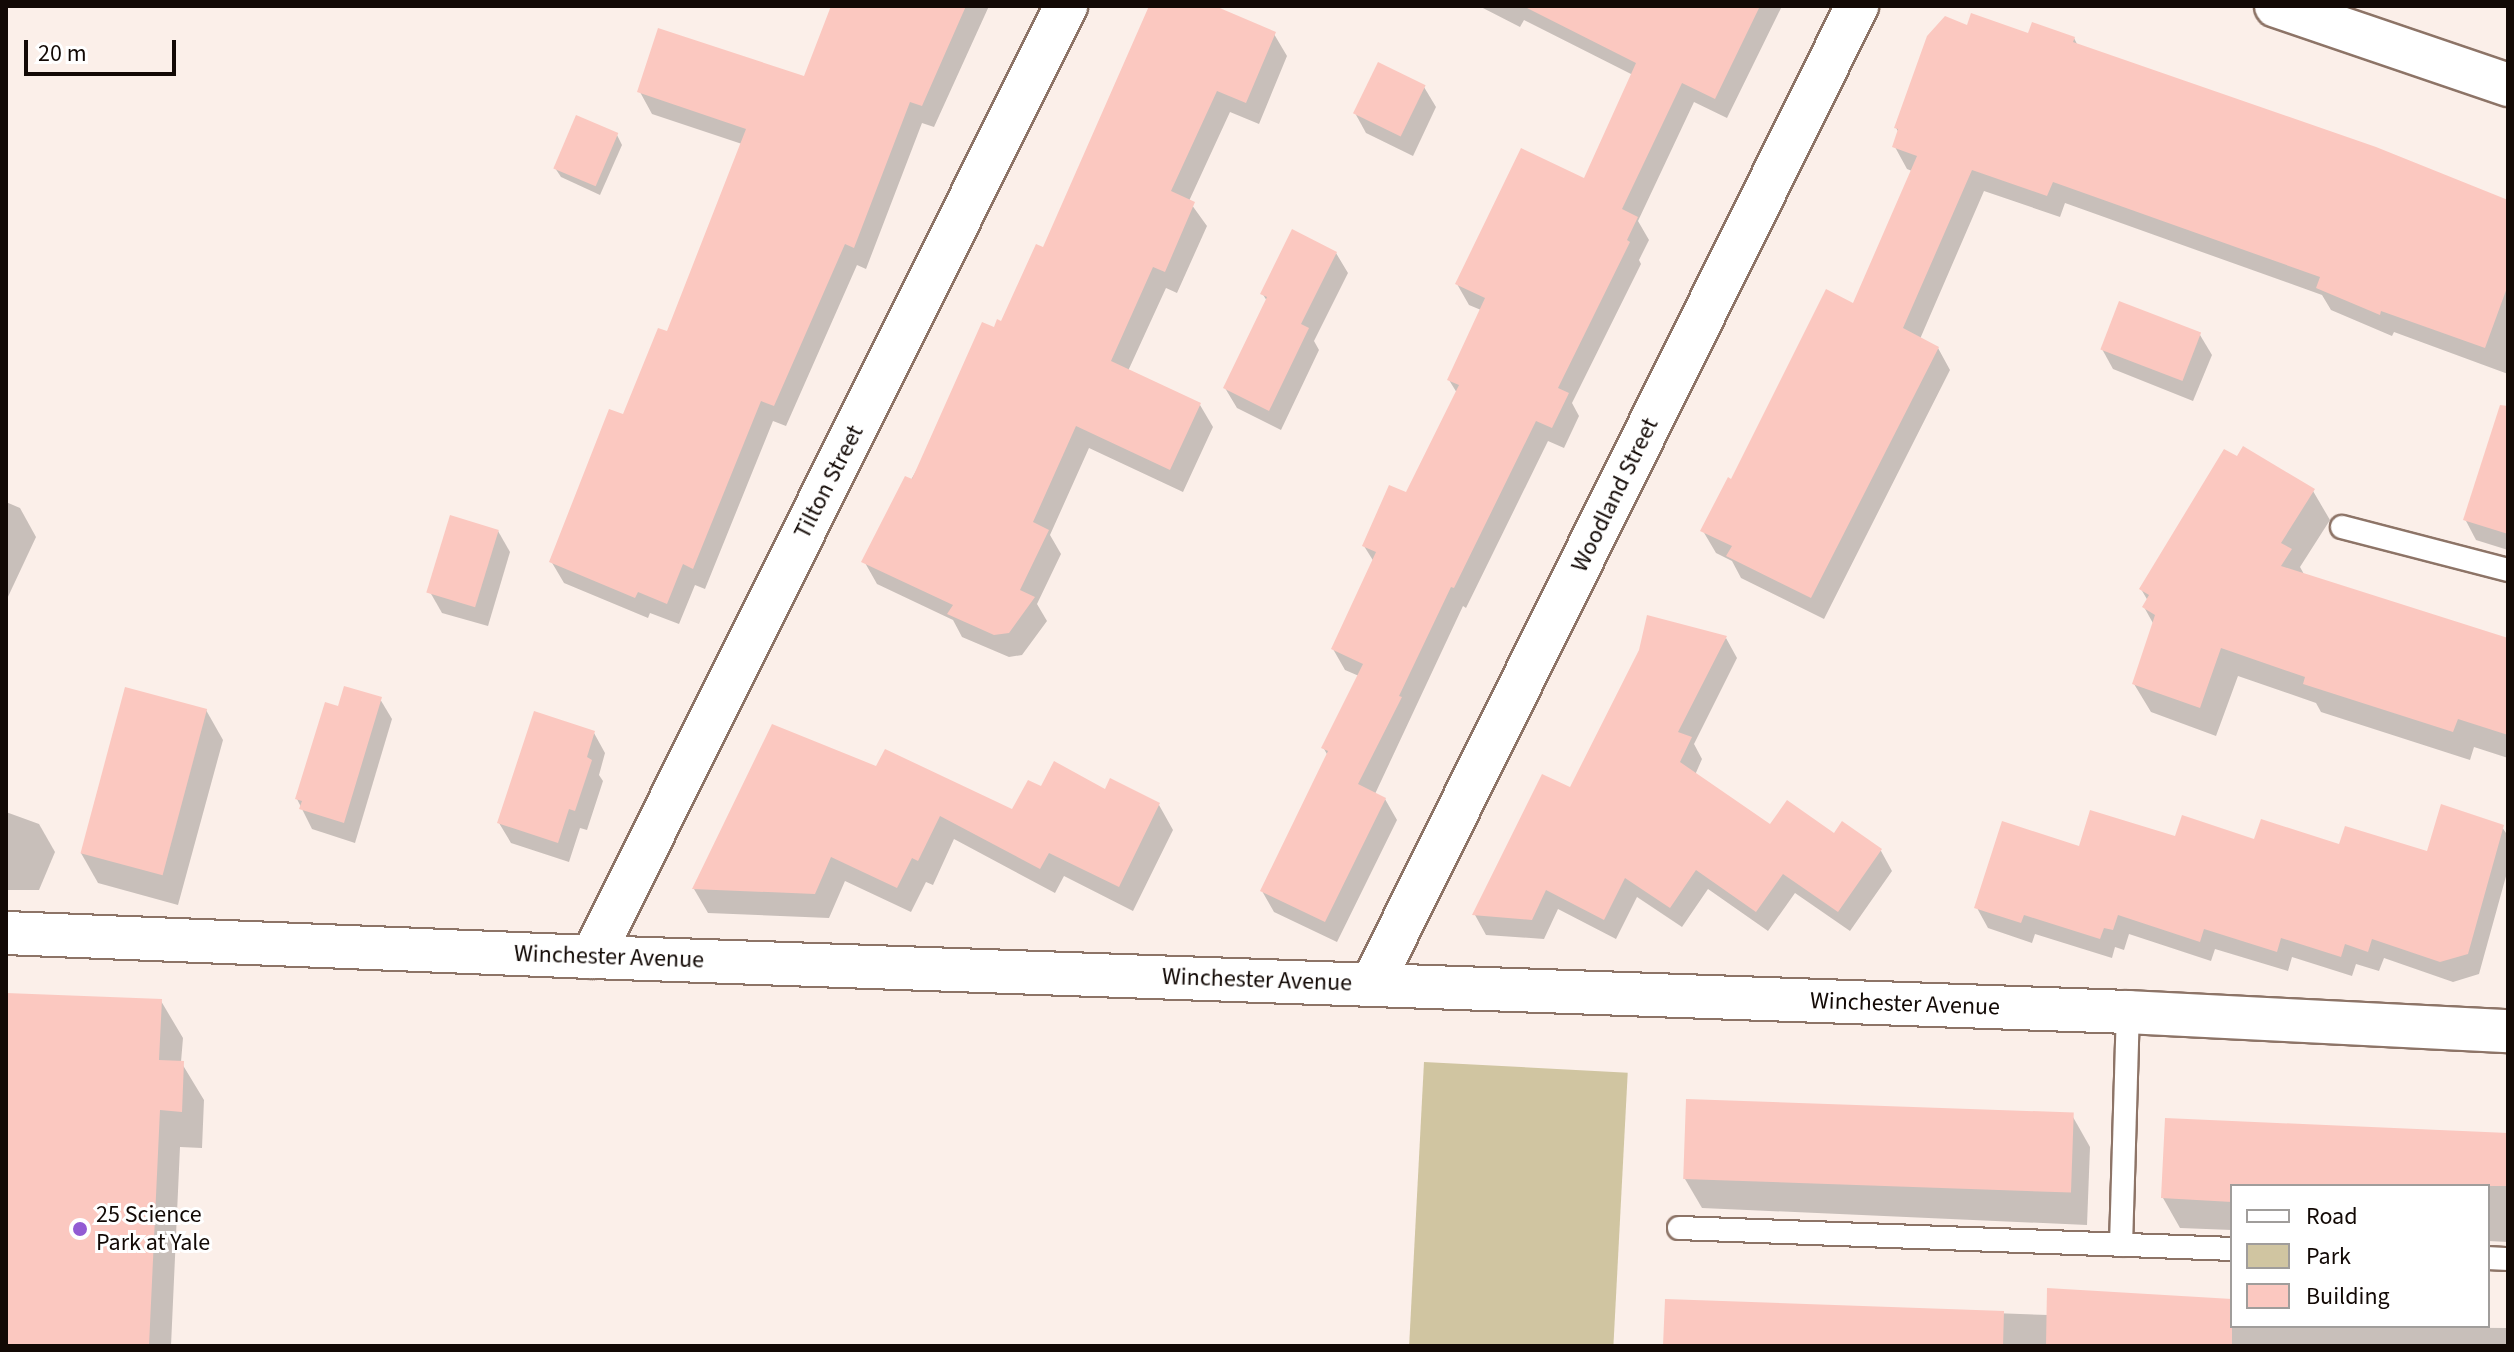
<!DOCTYPE html>
<style>
body{margin:0}
#map{position:relative;width:2514px;height:1352px;overflow:hidden;background:#fbefe9;font-family:"Source Sans 3",sans-serif}
div>[style]{position:absolute}
.green>*{inset:0;background:#d0c5a1;transform-origin:0 0}
.shadow>*{inset:0;background:#0003}
.building>*{inset:0;background:#fbc8c0;transform-origin:0 0}
.roads{filter:drop-shadow(2px 0 #8d7467) drop-shadow(-2px 0 #8d7467) drop-shadow(0 2px #8d7467) drop-shadow(0 -2px #8d7467)}
.lane>*{height:22px;margin:-11px;padding:0 11px;transform-origin:11px;border-radius:11px;background:#fff}
.street>*{height:42px;margin:-21px;padding:0 21px;transform-origin:21px;border-radius:21px;background:#fff}
.dots>*{width:22px;height:22px;translate:-50% -50%;box-sizing:border-box;border:4px solid #fff;border-radius:50%}
span{translate:-50% -50%;white-space:nowrap;text-align:center;line-height:1.15;-webkit-text-stroke:6px #fff;paint-order:stroke}
.street-label{font-size:24px;color:#120905}
.poi-label{font-size:24px;color:#120905}
.left{translate:0 -50%;text-align:left}
.frame{position:absolute;inset:0;border:8px solid #120905;pointer-events:none}
.legend{position:absolute;left:2230px;top:1184px;width:260px;height:144px;box-sizing:border-box;background:#fff;border:2px solid #a09d9b;margin:0;padding:10px 14px;list-style:none;font-size:24px;color:#120905}
.legend li{display:flex;align-items:center;gap:16px;height:40px}
.legend b{width:40px;border:2px solid #a09d9b}
.scale{position:absolute;left:24px;top:40px;width:152px;height:36px;box-sizing:border-box;border:4px solid #120905;border-top:0;padding-left:10px;font-size:24px;line-height:28px;white-space:nowrap;color:#120905;-webkit-text-stroke:6px #fff;paint-order:stroke}
</style>
<div id="map">
<div class="green">
<div style="left:1424px;top:1062px;width:204px;height:284px;rotate:3deg"></div>
</div>
<div class="shadow">
<div style="clip-path:polygon(834px 6px,989px 6px,934px 127px,922px 123px,866px 269px,857px 265px,786px 426px,773px 421px,705px 589px,695px 585px,679px 624px,650px 613px,648px 618px,564px 583px,551px 561px,668px 334px,742px 144px,652px 114px,640px 92px,805px 79px)"></div>
<div style="clip-path:polygon(1151px 6px,1210px 6px,1274px 34px,1287px 56px,1259px 124px,1230px 112px,1189px 201px,1207px 226px,1177px 293px,1166px 288px,1128px 371px,1200px 405px,1213px 427px,1183px 492px,1089px 448px,1050px 535px,1061px 554px,1037px 604px,1047px 621px,1022px 655px,1009px 657px,962px 637px,953px 620px,877px 584px,864px 561px,1044px 250px)"></div>
<div style="clip-path:polygon(1479px 6px,1782px 6px,1727px 118px,1694px 102px,1638px 221px,1649px 240px,1639px 260px,1641px 264px,1572px 403px,1579px 416px,1564px 448px,1548px 441px,1466px 608px,1463px 606px,1375px 794px,1385px 799px,1397px 820px,1337px 942px,1274px 912px,1262px 891px,1328px 756px,1323px 747px,1359px 676px,1345px 670px,1333px 649px,1374px 562px,1364px 546px,1407px 495px,1457px 393px,1449px 380px,1481px 310px,1469px 305px,1457px 284px,1585px 181px,1633px 75px,1524px 20px,1520px 27px)"></div>
<div style="clip-path:polygon(1968px 27px,2074px 38px,2078px 46px,2508px 207px,2508px 374px,2394px 332px,2392px 336px,2331px 310px,2322px 295px,2065px 203px,2060px 217px,1984px 191px,1920px 339px,1938px 348px,1950px 370px,1824px 619px,1741px 578px,1732px 561px,1716px 553px,1703px 531px,1732px 482px,1854px 305px,1912px 171px,1907px 169px,1895px 147px,1899px 133px,1896px 128px)"></div>
<div style="clip-path:polygon(1424px 87px,1436px 107px,1413px 156px,1366px 133px,1355px 113px)"></div>
<div style="clip-path:polygon(617px 135px,622px 145px,600px 195px,561px 177px,555px 168px)"></div>
<div style="clip-path:polygon(1336px 253px,1348px 273px,1314px 341px,1319px 350px,1281px 430px,1237px 408px,1225px 388px,1267px 301px,1262px 293px)"></div>
<div style="clip-path:polygon(2200px 335px,2212px 355px,2193px 401px,2113px 369px,2102px 349px)"></div>
<div style="clip-path:polygon(2508px 487px,2508px 550px,2476px 540px,2465px 519px)"></div>
<div style="clip-path:polygon(2313px 491px,2330px 520px,2300px 567px,2305px 576px,2508px 641px,2508px 758px,2474px 747px,2470px 760px,2321px 712px,2316px 703px,2238px 676px,2216px 736px,2151px 712px,2134px 684px,2154px 625px,2144px 607px,2148px 601px,2141px 589px)"></div>
<div style="clip-path:polygon(6px 502px,20px 508px,36px 537px,6px 601px)"></div>
<div style="clip-path:polygon(498px 531px,510px 552px,488px 626px,442px 613px,430px 592px)"></div>
<div style="clip-path:polygon(1726px 638px,1737px 658px,1694px 744px,1702px 759px,1695px 775px,1771px 826px,1834px 836px,1881px 851px,1892px 871px,1850px 931px,1795px 893px,1768px 931px,1708px 889px,1682px 927px,1637px 897px,1616px 939px,1558px 909px,1544px 939px,1486px 935px,1475px 915px,1570px 789px)"></div>
<div style="clip-path:polygon(380px 699px,392px 719px,355px 843px,312px 829px,297px 799px,340px 708px)"></div>
<div style="clip-path:polygon(206px 710px,223px 740px,178px 905px,98px 883px,81px 853px)"></div>
<div style="clip-path:polygon(594px 733px,605px 753px,599px 775px,603px 781px,587px 830px,580px 828px,569px 862px,511px 843px,499px 823px)"></div>
<div style="clip-path:polygon(877px 768px,1013px 812px,1042px 789px,1106px 791px,1159px 805px,1173px 830px,1133px 911px,1064px 876px,1055px 893px,954px 839px,933px 885px,926px 882px,911px 912px,845px 881px,829px 918px,708px 913px,694px 889px)"></div>
<div style="clip-path:polygon(6px 812px,39px 824px,55px 852px,39px 890px,6px 890px)"></div>
<div style="clip-path:polygon(2502px 827px,2508px 836px,2508px 869px,2479px 974px,2453px 982px,2384px 958px,2379px 971px,2356px 964px,2352px 976px,2292px 957px,2288px 971px,2215px 949px,2211px 961px,2129px 934px,2124px 950px,2115px 947px,2112px 958px,2035px 934px,2032px 943px,1988px 928px,1977px 908px,2080px 848px,2176px 838px,2428px 853px)"></div>
<div style="clip-path:polygon(6px 995px,161px 1001px,183px 1038px,181px 1062px,204px 1100px,202px 1148px,180px 1147px,171px 1346px,6px 1346px)"></div>
<div style="clip-path:polygon(2073px 1117px,2090px 1147px,2087px 1225px,1702px 1208px,1685px 1179px)"></div>
<div style="clip-path:polygon(2508px 1135px,2508px 1242px,2488px 1241px,2488px 1186px,2232px 1186px,2232px 1230px,2180px 1228px,2163px 1198px)"></div>
<div style="clip-path:polygon(1667px 1301px,2048px 1315px,2232px 1301px,2232px 1326px,2508px 1328px,2508px 1346px,1665px 1346px)"></div>
</div>
<div class="building">
<div style="clip-path:polygon(831px 6px,966px 6px,922px 106px,910px 102px,854px 248px,845px 244px,774px 406px,761px 401px,693px 569px,683px 564px,667px 604px,638px 592px,635px 598px,549px 562px,609px 409px,623px 414px,658px 328px,667px 331px,746px 129px,637px 92px,658px 28px,804px 76px)"></div>
<div style="clip-path:polygon(1149px 6px,1215px 6px,1276px 32px,1246px 103px,1217px 91px,1171px 191px,1195px 202px,1165px 272px,1153px 267px,1111px 361px,1201px 403px,1170px 470px,1076px 426px,1033px 522px,1049px 530px,1020px 590px,1035px 597px,1009px 633px,994px 635px,947px 614px,953px 605px,861px 562px,905px 476px,912px 479px,982px 322px,994px 327px,997px 319px,1001px 321px,1036px 244px,1043px 247px)"></div>
<div style="clip-path:polygon(1523px 6px,1760px 6px,1715px 99px,1682px 83px,1622px 209px,1638px 217px,1627px 240px,1630px 242px,1558px 388px,1569px 393px,1552px 428px,1536px 421px,1454px 588px,1451px 587px,1399px 696px,1402px 697px,1358px 784px,1386px 798px,1325px 922px,1260px 891px,1328px 751px,1321px 748px,1363px 664px,1331px 649px,1376px 552px,1362px 546px,1389px 485px,1406px 492px,1459px 385px,1447px 380px,1485px 298px,1455px 284px,1521px 148px,1584px 178px,1636px 63px)"></div>
<div style="clip-path:polygon(1971px 13px,2028px 33px,2032px 22px,2075px 37px,2073px 42px,2376px 147px,2508px 200px,2508px 285px,2485px 348px,2381px 311px,2380px 315px,2316px 288px,2320px 277px,2053px 182px,2047px 196px,1972px 170px,1903px 328px,1939px 347px,1811px 598px,1726px 556px,1732px 546px,1700px 531px,1728px 477px,1731px 479px,1826px 289px,1853px 303px,1917px 156px,1892px 147px,1898px 129px,1894px 128px,1927px 36px,1945px 16px,1967px 25px)"></div>
<div style="left:1378px;top:62px;width:53px;height:57px;rotate:26deg"></div>
<div style="left:576px;top:115px;width:46px;height:58px;rotate:23deg"></div>
<div style="clip-path:polygon(1292px 229px,1337px 252px,1301px 324px,1309px 328px,1269px 411px,1223px 388px,1267px 297px,1260px 294px)"></div>
<div style="left:2119px;top:301px;width:88px;height:52px;rotate:21deg"></div>
<div style="clip-path:polygon(2500px 405px,2508px 406px,2508px 534px,2463px 520px)"></div>
<div style="clip-path:polygon(2243px 446px,2315px 489px,2281px 543px,2292px 549px,2281px 566px,2508px 638px,2508px 735px,2458px 719px,2453px 732px,2303px 684px,2305px 677px,2221px 648px,2200px 708px,2132px 684px,2155px 615px,2142px 607px,2149px 595px,2139px 589px,2224px 449px,2237px 456px)"></div>
<div style="left:450px;top:515px;width:51px;height:81px;rotate:17deg"></div>
<div style="clip-path:polygon(1647px 615px,1727px 636px,1678px 732px,1692px 737px,1680px 762px,1770px 824px,1787px 800px,1834px 833px,1842px 821px,1882px 849px,1838px 912px,1783px 874px,1756px 912px,1696px 870px,1670px 908px,1625px 878px,1604px 920px,1546px 890px,1532px 920px,1472px 915px,1542px 774px,1570px 787px,1639px 650px)"></div>
<div style="clip-path:polygon(344px 686px,382px 697px,344px 823px,299px 809px,302px 801px,295px 799px,325px 702px,338px 706px)"></div>
<div style="left:125px;top:687px;width:85px;height:172px;rotate:15deg"></div>
<div style="clip-path:polygon(534px 711px,595px 731px,587px 757px,592px 760px,575px 811px,569px 809px,558px 843px,497px 823px)"></div>
<div style="clip-path:polygon(772px 724px,876px 766px,885px 749px,1012px 809px,1028px 780px,1041px 786px,1054px 761px,1105px 789px,1110px 778px,1160px 803px,1119px 887px,1049px 853px,1040px 869px,940px 816px,918px 861px,912px 858px,897px 888px,831px 857px,815px 894px,692px 889px)"></div>
<div style="clip-path:polygon(2441px 804px,2504px 825px,2468px 954px,2440px 962px,2372px 939px,2368px 952px,2345px 944px,2341px 957px,2281px 938px,2277px 952px,2204px 929px,2200px 942px,2118px 915px,2113px 930px,2104px 928px,2100px 939px,2024px 915px,2021px 923px,1974px 908px,2002px 821px,2079px 846px,2090px 810px,2175px 836px,2182px 815px,2254px 839px,2261px 819px,2339px 844px,2345px 826px,2427px 851px)"></div>
<div style="clip-path:polygon(6px 993px,162px 999px,159px 1060px,184px 1061px,182px 1112px,160px 1110px,149px 1346px,6px 1346px)"></div>
<div style="left:1686px;top:1099px;width:388px;height:80px;rotate:2deg"></div>
<div style="clip-path:polygon(2165px 1118px,2508px 1133px,2508px 1186px,2232px 1186px,2232px 1202px,2161px 1198px)"></div>
<div style="clip-path:polygon(2047px 1288px,2232px 1299px,2232px 1346px,2046px 1346px)"></div>
<div style="clip-path:polygon(1665px 1299px,2004px 1311px,2003px 1346px,1663px 1346px)"></div>
</div>
<div class="roads">
<div class="lane">
<div style="left:2342px;top:527px;width:171px;rotate:14.5deg"></div>
<div style="left:1679px;top:1228px;width:553px;rotate:2.17deg"></div>
<div style="left:2121px;top:1245px;width:233px;rotate:-88.3deg"></div>
<div style="left:2488px;top:1258px;width:20px;rotate:3deg"></div>
</div>
<div class="street">
<div style="left:2276px;top:6px;width:245px;rotate:18.8deg"></div>
<div style="left:6px;top:933px;width:586px;rotate:2.35deg"></div>
<div style="left:592px;top:957px;width:1537px;rotate:2.05deg"></div>
<div style="left:2128px;top:1012px;width:380px;rotate:2.9deg"></div>
<div style="left:592px;top:957px;width:1063px;rotate:-63.51deg"></div>
<div style="left:1372px;top:984px;width:1092px;rotate:-63.62deg"></div>
</div>
</div>
<div class="dots">
<div style="left:80px;top:1229px;background:#935bd3"></div>
</div>
<div class="street-label">
<span style="left:829px;top:482px;rotate:-63deg">Tilton Street</span>
<span style="left:1615px;top:495px;rotate:-64deg">Woodland Street</span>
<span style="left:609px;top:957px;rotate:2deg">Winchester Avenue</span>
<span style="left:1257px;top:980px;rotate:2deg">Winchester Avenue</span>
<span style="left:1905px;top:1004px;rotate:2deg">Winchester Avenue</span>
</div>
<div class="poi-label">
<span class="left" style="left:96px;top:1229px">25 Science<br>Park at Yale</span>
</div>
<div class="frame"></div>
<ul class="legend">
<li><b style="height:10px;background:#fff"></b>Road</li>
<li><b style="height:22px;background:#d0c5a1"></b>Park</li>
<li><b style="height:22px;background:#fbc8c0"></b>Building</li>
</ul>
<div class="scale">20 m</div>
</div>
